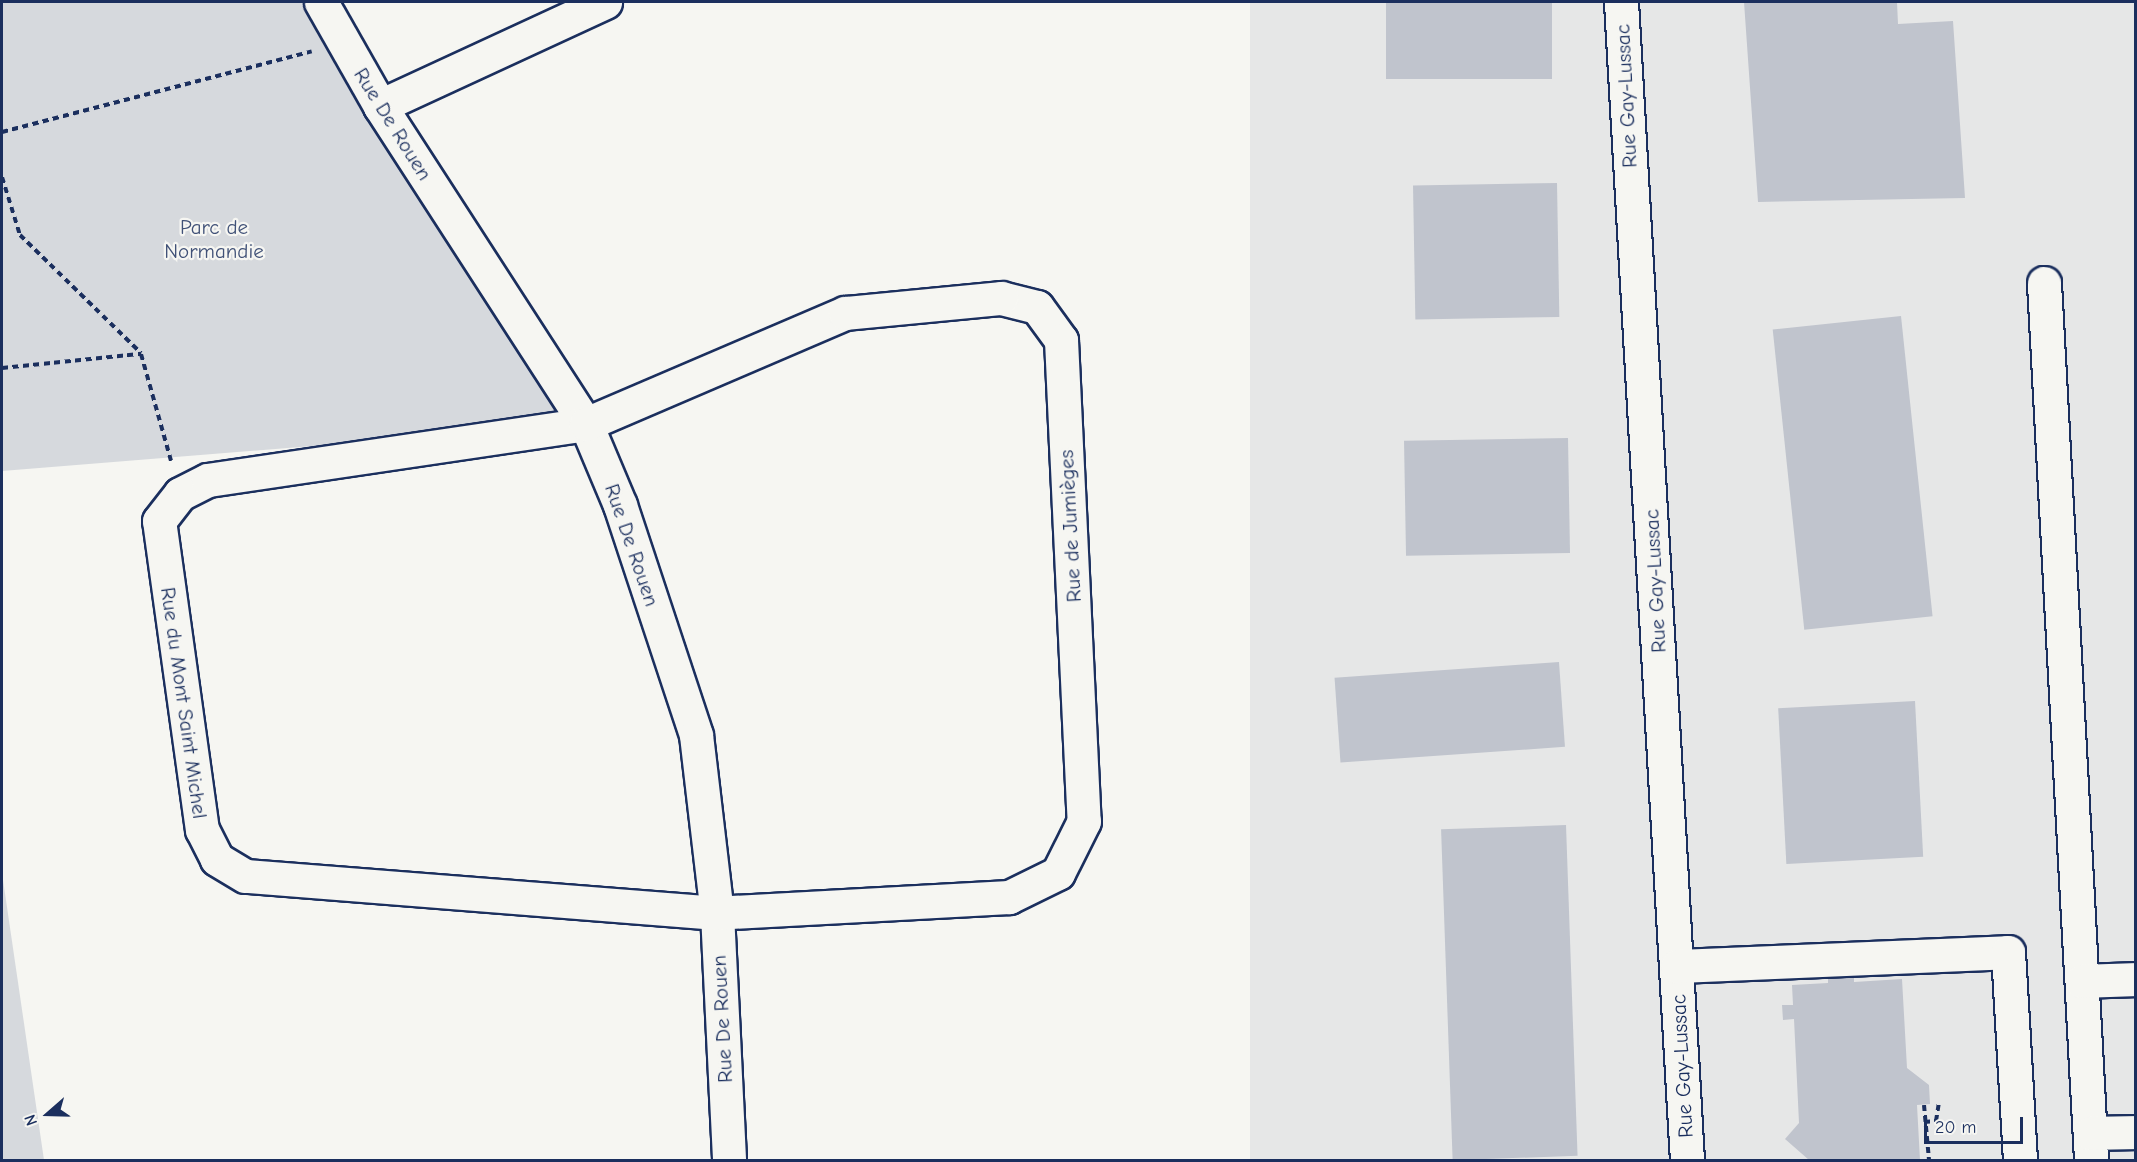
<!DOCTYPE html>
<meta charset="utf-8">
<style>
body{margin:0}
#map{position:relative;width:2137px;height:1162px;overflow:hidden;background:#f6f6f2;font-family:"Comic Neue",sans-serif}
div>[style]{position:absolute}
.built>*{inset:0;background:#e6e7e7;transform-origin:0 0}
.green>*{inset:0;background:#d6d9dd}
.building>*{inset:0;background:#c0c4cd;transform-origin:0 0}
.path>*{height:4px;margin-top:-2px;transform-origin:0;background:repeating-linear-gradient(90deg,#1b2f5e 0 6px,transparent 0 10.5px)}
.roads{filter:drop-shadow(2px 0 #1b2f5e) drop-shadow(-2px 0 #1b2f5e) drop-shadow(0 2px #1b2f5e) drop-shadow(0 -2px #1b2f5e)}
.minor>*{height:33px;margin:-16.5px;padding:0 16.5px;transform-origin:16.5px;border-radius:16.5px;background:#f6f6f2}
span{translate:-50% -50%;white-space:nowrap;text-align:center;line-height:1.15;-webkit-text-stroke:4.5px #f6f6f2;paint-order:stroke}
.street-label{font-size:21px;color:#1b2f5e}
.park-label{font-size:21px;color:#405177}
.frame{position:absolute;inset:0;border:3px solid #1b2f5e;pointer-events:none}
.north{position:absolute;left:18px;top:1084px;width:60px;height:60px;-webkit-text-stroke:4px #f6f6f2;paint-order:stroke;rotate:250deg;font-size:16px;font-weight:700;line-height:24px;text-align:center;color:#1b2f5e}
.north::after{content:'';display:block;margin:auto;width:21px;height:27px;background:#1b2f5e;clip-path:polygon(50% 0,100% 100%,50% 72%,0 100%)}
.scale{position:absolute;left:1924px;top:1117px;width:99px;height:27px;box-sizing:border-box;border:3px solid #1b2f5e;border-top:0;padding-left:8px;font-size:18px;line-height:21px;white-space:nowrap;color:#1b2f5e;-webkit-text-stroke:4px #f6f6f2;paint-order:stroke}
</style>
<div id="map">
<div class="built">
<div style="left:1250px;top:2px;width:885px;height:1160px"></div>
</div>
<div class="green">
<div style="clip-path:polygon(2px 2px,321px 2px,586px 424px,2px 471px)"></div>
<div style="clip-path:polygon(2px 873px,44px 1160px,2px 1160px)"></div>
</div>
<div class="building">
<div style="left:1386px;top:2px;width:166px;height:77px"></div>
<div style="clip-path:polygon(1744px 2px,1897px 2px,1898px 24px,1953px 21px,1965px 198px,1758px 202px)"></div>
<div style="left:1557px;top:183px;width:134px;height:144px;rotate:89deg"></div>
<div style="left:1901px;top:316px;width:302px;height:129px;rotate:84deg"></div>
<div style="left:1568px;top:438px;width:115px;height:164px;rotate:89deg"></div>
<div style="left:1559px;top:662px;width:85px;height:225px;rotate:86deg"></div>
<div style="left:1915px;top:701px;width:156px;height:137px;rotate:87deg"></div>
<div style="left:1566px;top:825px;width:331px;height:125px;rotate:88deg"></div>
<div style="clip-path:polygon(1854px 975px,1854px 982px,1902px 979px,1907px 1068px,1929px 1085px,1930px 1104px,1917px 1105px,1920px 1160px,1809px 1160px,1785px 1139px,1799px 1123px,1794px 1019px,1783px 1020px,1782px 1005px,1793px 1005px,1792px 985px,1828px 983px,1828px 976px)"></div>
</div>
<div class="path">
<div style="left:2px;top:132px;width:320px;rotate:-14.6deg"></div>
<div style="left:2px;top:177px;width:61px;rotate:72.8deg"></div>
<div style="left:20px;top:235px;width:169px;rotate:44.3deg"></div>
<div style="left:2px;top:368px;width:140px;rotate:-5.8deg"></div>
<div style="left:141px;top:354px;width:111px;rotate:74.3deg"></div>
<div style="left:1924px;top:1105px;width:55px;rotate:84.8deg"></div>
<div style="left:1924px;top:1122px;width:12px;rotate:-5deg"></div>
<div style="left:1936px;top:1121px;width:20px;rotate:-81deg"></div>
</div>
<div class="roads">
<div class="minor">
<div style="left:321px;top:2px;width:120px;rotate:60.4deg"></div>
<div style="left:380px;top:106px;width:379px;rotate:57.1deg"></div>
<div style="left:586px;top:424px;width:88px;rotate:67.2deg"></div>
<div style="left:620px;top:505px;width:242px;rotate:71.7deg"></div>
<div style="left:696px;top:735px;width:179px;rotate:83.3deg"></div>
<div style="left:717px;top:913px;width:247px;rotate:87.2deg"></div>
<div style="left:1621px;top:2px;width:1160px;rotate:86.74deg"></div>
<div style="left:380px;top:106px;width:248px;rotate:-24.8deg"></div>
<div style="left:2044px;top:283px;width:878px;rotate:86.93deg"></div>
<div style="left:1001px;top:298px;width:37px;rotate:14deg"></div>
<div style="left:1037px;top:307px;width:41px;rotate:54deg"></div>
<div style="left:1061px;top:340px;width:482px;rotate:87.3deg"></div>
<div style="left:1084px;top:821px;width:58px;rotate:116.6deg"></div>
<div style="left:1058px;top:873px;width:55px;rotate:153.9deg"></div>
<div style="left:1009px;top:897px;width:292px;rotate:176.9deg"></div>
<div style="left:717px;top:913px;width:473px;rotate:-175.5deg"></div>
<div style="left:245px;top:876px;width:33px;rotate:-149deg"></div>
<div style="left:217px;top:859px;width:33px;rotate:-117deg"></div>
<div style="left:202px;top:830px;width:312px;rotate:-97.9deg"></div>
<div style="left:159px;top:521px;width:34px;rotate:-52deg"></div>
<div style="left:180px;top:494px;width:31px;rotate:-27deg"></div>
<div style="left:208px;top:480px;width:382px;rotate:-8.4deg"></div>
<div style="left:586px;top:424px;width:282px;rotate:-23.2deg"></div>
<div style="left:845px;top:313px;width:157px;rotate:-5.5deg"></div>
<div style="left:1677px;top:966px;width:331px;rotate:-2.4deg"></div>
<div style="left:2008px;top:952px;width:208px;rotate:86.7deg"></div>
<div style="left:2082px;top:981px;width:54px;rotate:-2.1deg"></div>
<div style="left:2090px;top:1133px;width:46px;rotate:-1.2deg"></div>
</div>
</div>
<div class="street-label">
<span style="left:1626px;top:96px;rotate:-93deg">Rue Gay-Lussac</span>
<span style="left:393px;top:124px;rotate:58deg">Rue De Rouen</span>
<span style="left:1070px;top:526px;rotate:-93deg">Rue de Jumièges</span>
<span style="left:632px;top:545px;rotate:71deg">Rue De Rouen</span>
<span style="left:1655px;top:581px;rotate:-93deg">Rue Gay-Lussac</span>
<span style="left:184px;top:703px;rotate:82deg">Rue du Mont Saint Michel</span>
<span style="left:722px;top:1019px;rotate:-93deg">Rue De Rouen</span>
<span style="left:1682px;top:1066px;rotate:-93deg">Rue Gay-Lussac</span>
</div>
<div class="park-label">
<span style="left:214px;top:239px">Parc de<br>Normandie</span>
</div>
<div class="frame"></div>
<div class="north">N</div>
<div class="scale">20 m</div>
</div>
